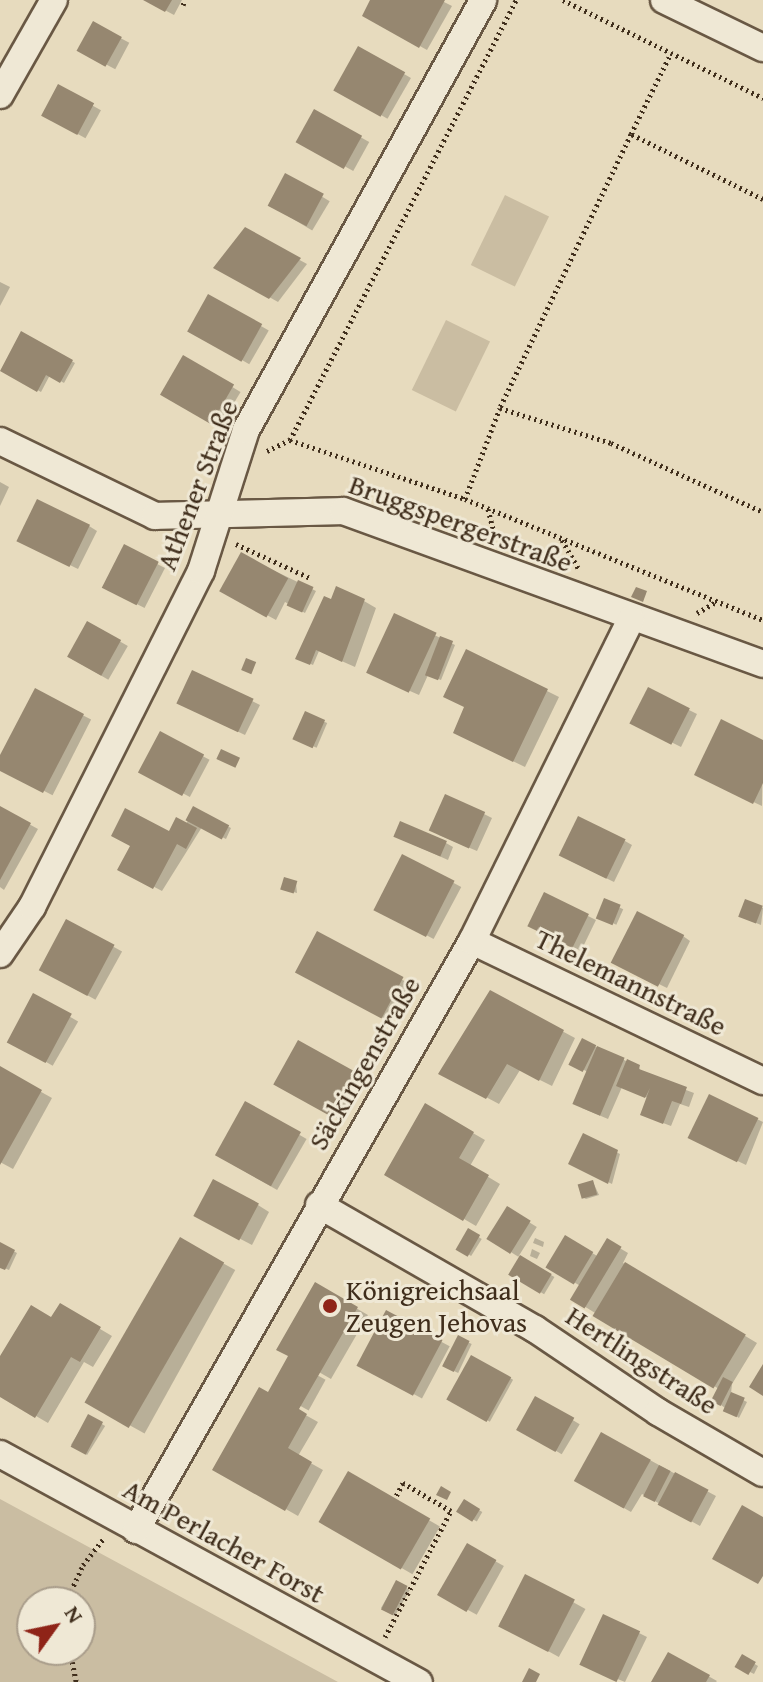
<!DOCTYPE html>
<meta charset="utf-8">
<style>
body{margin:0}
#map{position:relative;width:763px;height:1682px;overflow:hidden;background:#e7dbbe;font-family:"Gentium Book Plus",serif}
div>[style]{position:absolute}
.green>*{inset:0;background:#cabda2;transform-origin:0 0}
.shadow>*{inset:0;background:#0003;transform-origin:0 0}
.building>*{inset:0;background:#968770;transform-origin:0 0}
.path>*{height:5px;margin-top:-2.5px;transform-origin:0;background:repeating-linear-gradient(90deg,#3f2d1b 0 2px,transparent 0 6px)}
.roads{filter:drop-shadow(2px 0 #695844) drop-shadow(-2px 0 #695844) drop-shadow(0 2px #695844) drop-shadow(0 -2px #695844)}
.minor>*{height:26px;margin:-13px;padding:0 13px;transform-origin:13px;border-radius:13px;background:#efe8d5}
.dots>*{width:22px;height:22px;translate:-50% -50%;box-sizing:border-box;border:4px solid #efe8d5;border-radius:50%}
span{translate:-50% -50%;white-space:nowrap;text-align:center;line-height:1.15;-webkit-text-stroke:6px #efe8d5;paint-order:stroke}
.street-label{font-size:28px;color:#3f2d1b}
.poi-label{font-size:28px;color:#3f2d1b}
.left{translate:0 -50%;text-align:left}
.north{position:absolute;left:16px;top:1586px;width:80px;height:80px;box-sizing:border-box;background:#efe8d5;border:2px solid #a99d8b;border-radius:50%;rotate:57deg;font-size:22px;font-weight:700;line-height:32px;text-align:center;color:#3f2d1b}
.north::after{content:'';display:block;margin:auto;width:28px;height:36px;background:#8f2418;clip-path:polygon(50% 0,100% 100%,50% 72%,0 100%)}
</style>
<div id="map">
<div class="green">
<div style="left:505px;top:195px;width:49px;height:78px;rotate:26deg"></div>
<div style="left:446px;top:320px;width:49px;height:78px;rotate:26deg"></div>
<div style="clip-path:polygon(evenodd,0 1499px,338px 1682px,0 1682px,0 1499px,32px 1602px,80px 1602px,80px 1650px,32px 1650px,32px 1602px)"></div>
</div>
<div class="shadow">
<div style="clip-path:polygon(146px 0,182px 0,174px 15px)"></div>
<div style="clip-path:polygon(373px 0,440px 0,452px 6px,427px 50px,364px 15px)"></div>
<div style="left:94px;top:24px;width:40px;height:30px;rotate:28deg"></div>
<div style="left:359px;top:48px;width:60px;height:47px;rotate:30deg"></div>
<div style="left:59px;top:87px;width:48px;height:32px;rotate:29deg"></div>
<div style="left:315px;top:112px;width:62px;height:33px;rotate:29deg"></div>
<div style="left:286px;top:175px;width:51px;height:34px;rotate:31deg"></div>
<div style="clip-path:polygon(245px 230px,307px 264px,278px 302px,216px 267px)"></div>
<div style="clip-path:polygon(0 282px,10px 287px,0 306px)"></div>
<div style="left:209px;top:296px;width:69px;height:39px;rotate:30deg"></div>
<div style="clip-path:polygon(22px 333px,75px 363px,64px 383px,50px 375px,41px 392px,1px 370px)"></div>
<div style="left:184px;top:358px;width:66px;height:42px;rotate:31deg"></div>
<div style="clip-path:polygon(0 482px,9px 487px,0 506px)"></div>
<div style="clip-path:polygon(89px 526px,97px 531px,78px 569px,27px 544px)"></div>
<div style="left:124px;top:547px;width:46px;height:45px;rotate:27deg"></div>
<div style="clip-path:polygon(242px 555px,316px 591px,305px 613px,285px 602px,276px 620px,223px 591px)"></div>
<div style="clip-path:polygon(364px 601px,376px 608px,355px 667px,319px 651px,313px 665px,298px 658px,332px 602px)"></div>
<div style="clip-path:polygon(395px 616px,455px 645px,441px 680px,428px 675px,419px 695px,376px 676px)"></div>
<div style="left:88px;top:623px;width:46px;height:39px;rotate:30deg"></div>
<div style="clip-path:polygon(467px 651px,559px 697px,525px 767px,467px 739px)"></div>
<div style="clip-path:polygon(649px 690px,697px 714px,681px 747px,641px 727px)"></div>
<div style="left:35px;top:691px;width:63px;height:85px;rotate:27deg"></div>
<div style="clip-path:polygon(252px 701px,260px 705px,245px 735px,186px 707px)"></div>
<div style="left:306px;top:714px;width:23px;height:27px;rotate:23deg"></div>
<div style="left:161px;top:734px;width:55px;height:42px;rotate:28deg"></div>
<div style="clip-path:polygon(763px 742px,762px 806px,704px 779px)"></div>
<div style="clip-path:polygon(0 808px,38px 829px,4px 890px,0 887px)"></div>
<div style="clip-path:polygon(194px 809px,231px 828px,226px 839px,202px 827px,162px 891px,120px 869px,186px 824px)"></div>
<div style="clip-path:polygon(484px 814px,492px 818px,477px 851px,439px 835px)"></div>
<div style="clip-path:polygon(403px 840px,446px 843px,453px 847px,448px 860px)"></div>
<div style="clip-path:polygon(625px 841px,632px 845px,614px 882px,569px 860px)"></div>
<div style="left:403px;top:856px;width:66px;height:59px;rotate:28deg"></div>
<div style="clip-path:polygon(296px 883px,297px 893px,286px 890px)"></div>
<div style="left:605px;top:901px;width:20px;height:17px;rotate:24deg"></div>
<div style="clip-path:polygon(746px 901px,763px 908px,761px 925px,744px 918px)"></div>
<div style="clip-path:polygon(588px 916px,596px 920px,581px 951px,537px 930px)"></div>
<div style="left:67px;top:921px;width:63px;height:55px;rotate:29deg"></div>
<div style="left:318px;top:933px;width:105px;height:43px;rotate:29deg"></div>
<div style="clip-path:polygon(683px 936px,690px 941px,667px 988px,622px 966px)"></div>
<div style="clip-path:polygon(491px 993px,575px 1038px,552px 1086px,520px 1070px,499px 1104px,441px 1073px)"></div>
<div style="left:34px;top:996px;width:51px;height:51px;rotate:30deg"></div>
<div style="clip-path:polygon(583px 1041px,639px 1067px,641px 1073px,694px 1093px,689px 1107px,680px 1104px,671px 1126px,650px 1118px,648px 1098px,622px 1087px,608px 1119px,582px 1108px,588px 1072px,572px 1064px)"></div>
<div style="left:299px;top:1042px;width:72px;height:47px;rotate:30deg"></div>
<div style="clip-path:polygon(0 1069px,52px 1098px,13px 1169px,0 1162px)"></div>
<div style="clip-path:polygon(710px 1096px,763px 1122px,746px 1165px,698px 1142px)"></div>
<div style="left:246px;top:1104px;width:70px;height:59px;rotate:30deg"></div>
<div style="clip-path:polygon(426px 1106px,485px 1140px,470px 1166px,500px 1184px,476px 1226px,387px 1174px)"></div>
<div style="clip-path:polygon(584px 1136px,620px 1154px,612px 1184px,570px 1163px)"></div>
<div style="clip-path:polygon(593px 1182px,599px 1195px,586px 1199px,582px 1197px)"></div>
<div style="clip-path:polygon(258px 1205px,269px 1212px,252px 1245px,208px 1222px)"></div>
<div style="left:508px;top:1209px;width:34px;height:35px;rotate:32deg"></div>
<div style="left:469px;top:1231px;width:15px;height:20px;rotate:32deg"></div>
<div style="clip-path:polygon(535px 1238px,544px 1242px,543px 1247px,533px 1243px)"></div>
<div style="clip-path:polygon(566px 1238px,599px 1257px,608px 1241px,628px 1253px,623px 1263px,757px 1343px,732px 1384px,731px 1394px,747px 1402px,739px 1418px,714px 1400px,719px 1389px,574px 1300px,582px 1287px,549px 1267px)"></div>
<div style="left:181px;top:1240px;width:62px;height:187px;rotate:29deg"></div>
<div style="clip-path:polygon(0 1244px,17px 1253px,9px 1270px,0 1266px)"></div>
<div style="clip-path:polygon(532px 1249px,540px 1253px,537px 1259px,530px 1256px)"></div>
<div style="left:521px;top:1257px;width:39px;height:20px;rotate:31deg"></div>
<div style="left:316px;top:1285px;width:60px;height:74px;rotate:30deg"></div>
<div style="clip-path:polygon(61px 1306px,112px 1336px,93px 1367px,84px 1362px,48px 1423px,0 1395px,0 1360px,52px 1320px)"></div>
<div style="left:387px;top:1313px;width:71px;height:59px;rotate:28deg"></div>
<div style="left:459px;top:1338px;width:14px;height:32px;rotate:25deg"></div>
<div style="left:472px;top:1357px;width:47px;height:48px;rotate:29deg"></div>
<div style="left:288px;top:1359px;width:43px;height:35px;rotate:29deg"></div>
<div style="clip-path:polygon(259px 1389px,318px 1422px,298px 1456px,323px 1470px,298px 1516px,215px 1469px)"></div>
<div style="left:536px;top:1398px;width:51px;height:35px;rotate:31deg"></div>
<div style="left:89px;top:1416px;width:19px;height:34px;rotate:32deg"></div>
<div style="clip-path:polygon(602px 1434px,716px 1496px,700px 1526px,642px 1494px,631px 1512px,576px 1481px)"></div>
<div style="left:349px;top:1474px;width:105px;height:55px;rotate:30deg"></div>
<div style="left:465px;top:1502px;width:20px;height:11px;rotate:30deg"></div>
<div style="left:468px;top:1546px;width:41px;height:56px;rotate:29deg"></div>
<div style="left:526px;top:1576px;width:68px;height:55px;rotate:29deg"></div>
<div style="left:396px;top:1582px;width:16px;height:30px;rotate:30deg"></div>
<div style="clip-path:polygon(639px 1633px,647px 1637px,625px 1682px,590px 1668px)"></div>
<div style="clip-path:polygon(669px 1654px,717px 1681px,716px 1682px,654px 1682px)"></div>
<div style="clip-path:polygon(743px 1657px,758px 1666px,754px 1674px,738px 1666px)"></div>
</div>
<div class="building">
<div style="clip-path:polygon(143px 0,172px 0,165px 12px)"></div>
<div style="clip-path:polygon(370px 0,445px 0,419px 48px,362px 16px)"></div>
<div style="left:93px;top:21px;width:33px;height:34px;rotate:29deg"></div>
<div style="left:358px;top:46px;width:54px;height:51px;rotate:29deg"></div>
<div style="left:58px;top:84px;width:41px;height:36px;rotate:28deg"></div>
<div style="left:314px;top:109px;width:55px;height:38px;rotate:29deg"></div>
<div style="left:285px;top:173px;width:44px;height:37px;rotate:28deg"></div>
<div style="clip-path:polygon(245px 227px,301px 258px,269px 299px,213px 268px)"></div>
<div style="left:208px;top:294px;width:62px;height:43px;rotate:29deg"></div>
<div style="clip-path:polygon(21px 331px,73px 360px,60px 383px,46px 375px,37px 392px,0 371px)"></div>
<div style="left:183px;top:355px;width:59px;height:46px;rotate:30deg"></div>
<div style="left:37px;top:499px;width:59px;height:47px;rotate:26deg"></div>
<div style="left:124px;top:544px;width:39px;height:49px;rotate:27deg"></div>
<div style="left:241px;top:552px;width:54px;height:45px;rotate:29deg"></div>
<div style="left:298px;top:580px;width:17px;height:28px;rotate:24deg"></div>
<div style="clip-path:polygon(336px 586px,365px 599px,342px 662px,316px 650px,310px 665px,295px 659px,324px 596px,331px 599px)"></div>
<div style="clip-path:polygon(636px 587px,647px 591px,643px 602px,631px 597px)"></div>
<div style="left:394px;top:613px;width:47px;height:66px;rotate:25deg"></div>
<div style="left:87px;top:621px;width:39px;height:41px;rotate:29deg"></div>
<div style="left:440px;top:636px;width:14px;height:42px;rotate:21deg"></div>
<div style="clip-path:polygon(466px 649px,548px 689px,513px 762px,453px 733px,464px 707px,443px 697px)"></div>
<div style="left:246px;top:658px;width:11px;height:13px;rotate:22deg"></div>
<div style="left:192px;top:670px;width:68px;height:37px;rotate:25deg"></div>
<div style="left:648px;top:687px;width:47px;height:41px;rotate:27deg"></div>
<div style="clip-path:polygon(35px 688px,84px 714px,43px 793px,0 771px,0 755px)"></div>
<div style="left:305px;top:711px;width:22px;height:31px;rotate:24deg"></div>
<div style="clip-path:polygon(721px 719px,763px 740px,763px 783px,753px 804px,694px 775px)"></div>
<div style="left:160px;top:731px;width:50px;height:47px;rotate:28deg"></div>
<div style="left:221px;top:749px;width:21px;height:11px;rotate:25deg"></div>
<div style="left:445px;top:794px;width:44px;height:40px;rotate:24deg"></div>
<div style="clip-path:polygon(0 806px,31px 823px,0 880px)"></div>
<div style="left:193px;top:806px;width:41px;height:16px;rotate:28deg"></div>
<div style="clip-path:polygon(125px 808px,169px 831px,176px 817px,197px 828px,186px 849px,177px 844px,153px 889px,117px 870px,130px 846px,111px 836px)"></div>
<div style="left:578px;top:816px;width:53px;height:44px;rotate:26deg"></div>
<div style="left:400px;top:821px;width:51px;height:17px;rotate:23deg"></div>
<div style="left:402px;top:854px;width:59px;height:63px;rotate:27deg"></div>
<div style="left:284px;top:877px;width:14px;height:13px;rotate:17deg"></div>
<div style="left:544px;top:892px;width:50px;height:38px;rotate:26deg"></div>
<div style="left:604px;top:898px;width:18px;height:22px;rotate:22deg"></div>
<div style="left:745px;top:899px;width:19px;height:19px;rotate:21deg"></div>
<div style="left:637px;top:911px;width:53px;height:58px;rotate:27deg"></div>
<div style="left:66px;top:919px;width:55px;height:58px;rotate:28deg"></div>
<div style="left:317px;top:931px;width:98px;height:47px;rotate:28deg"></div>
<div style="clip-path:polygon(490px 990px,564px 1030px,539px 1081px,507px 1064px,486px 1099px,438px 1074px)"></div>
<div style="left:33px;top:993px;width:44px;height:56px;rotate:28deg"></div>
<div style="left:582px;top:1038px;width:16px;height:30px;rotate:27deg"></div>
<div style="left:298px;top:1040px;width:65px;height:51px;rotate:29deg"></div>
<div style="left:597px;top:1046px;width:30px;height:63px;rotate:23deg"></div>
<div style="clip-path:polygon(627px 1059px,640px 1065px,639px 1069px,687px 1087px,681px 1104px,672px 1101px,663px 1124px,640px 1115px,650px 1088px,645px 1098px,616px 1086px)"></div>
<div style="clip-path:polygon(0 1066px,42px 1090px,0 1165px)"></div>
<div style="left:709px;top:1094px;width:55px;height:49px;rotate:26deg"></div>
<div style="left:245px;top:1101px;width:64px;height:62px;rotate:29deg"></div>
<div style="clip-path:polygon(425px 1103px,474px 1132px,459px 1158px,489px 1175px,463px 1221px,384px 1175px)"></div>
<div style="clip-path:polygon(583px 1133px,618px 1150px,608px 1184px,568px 1164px)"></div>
<div style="left:213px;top:1179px;width:52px;height:42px;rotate:28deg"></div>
<div style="left:593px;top:1180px;width:15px;height:16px;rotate:74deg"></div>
<div style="left:507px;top:1206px;width:28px;height:39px;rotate:32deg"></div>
<div style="left:468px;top:1228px;width:14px;height:25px;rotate:30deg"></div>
<div style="left:565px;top:1235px;width:33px;height:38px;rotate:31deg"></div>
<div style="left:180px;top:1237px;width:51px;height:191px;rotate:30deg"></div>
<div style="left:607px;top:1238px;width:17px;height:72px;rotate:31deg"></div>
<div style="clip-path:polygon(0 1242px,15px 1250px,5px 1270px,0 1268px)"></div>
<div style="left:520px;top:1255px;width:37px;height:23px;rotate:31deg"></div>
<div style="left:625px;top:1262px;width:141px;height:63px;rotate:31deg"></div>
<div style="clip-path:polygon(315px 1282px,358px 1307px,299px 1409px,307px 1414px,288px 1448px,312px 1462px,285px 1511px,212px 1470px,259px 1387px,268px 1392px,288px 1356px,276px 1350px)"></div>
<div style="clip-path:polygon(60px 1303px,101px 1327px,80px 1362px,71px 1357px,35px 1418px,0 1397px,0 1356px,31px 1305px,51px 1317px)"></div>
<div style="left:386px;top:1310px;width:64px;height:63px;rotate:28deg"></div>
<div style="left:458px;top:1335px;width:13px;height:35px;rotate:27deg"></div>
<div style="left:471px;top:1355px;width:46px;height:51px;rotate:29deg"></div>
<div style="clip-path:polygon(763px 1364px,763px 1396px,749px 1387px)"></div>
<div style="left:723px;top:1377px;width:11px;height:27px;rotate:27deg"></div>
<div style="left:731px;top:1392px;width:15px;height:21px;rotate:23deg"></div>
<div style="left:535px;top:1396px;width:45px;height:39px;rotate:29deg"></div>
<div style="left:88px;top:1414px;width:17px;height:37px;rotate:28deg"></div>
<div style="left:601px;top:1432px;width:57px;height:56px;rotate:29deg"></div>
<div style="left:659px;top:1465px;width:13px;height:35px;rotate:27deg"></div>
<div style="left:348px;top:1471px;width:95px;height:59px;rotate:30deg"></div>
<div style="left:675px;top:1472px;width:38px;height:37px;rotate:28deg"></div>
<div style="clip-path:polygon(441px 1486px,451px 1492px,447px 1500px,436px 1495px)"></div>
<div style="left:464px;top:1499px;width:19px;height:15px;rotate:32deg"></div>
<div style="clip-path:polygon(742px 1505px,763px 1517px,763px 1576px,758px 1584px,712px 1559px)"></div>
<div style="left:467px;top:1543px;width:34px;height:60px;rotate:30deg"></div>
<div style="left:525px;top:1574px;width:56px;height:59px;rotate:27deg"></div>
<div style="left:396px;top:1580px;width:13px;height:33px;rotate:27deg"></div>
<div style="left:603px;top:1614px;width:41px;height:56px;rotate:25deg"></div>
<div style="clip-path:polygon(668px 1652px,710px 1675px,706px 1682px,651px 1682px)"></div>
<div style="left:742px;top:1654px;width:16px;height:15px;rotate:30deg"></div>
<div style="clip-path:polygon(529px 1668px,540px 1674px,536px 1682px,522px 1682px)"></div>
</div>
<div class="path">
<div style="left:563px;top:0;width:223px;rotate:26.1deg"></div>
<div style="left:183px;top:5px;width:5px;rotate:-68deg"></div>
<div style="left:631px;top:134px;width:90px;rotate:-63.7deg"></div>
<div style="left:763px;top:199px;width:147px;rotate:-153.8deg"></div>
<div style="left:631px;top:134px;width:304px;rotate:115.6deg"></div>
<div style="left:500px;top:408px;width:116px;rotate:17.5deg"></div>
<div style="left:611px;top:443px;width:167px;rotate:24.4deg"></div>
<div style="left:290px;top:440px;width:495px;rotate:-62.8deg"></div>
<div style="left:267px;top:451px;width:25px;rotate:-26deg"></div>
<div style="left:290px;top:440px;width:185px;rotate:18.6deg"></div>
<div style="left:465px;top:499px;width:322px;rotate:22.1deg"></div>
<div style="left:465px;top:499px;width:97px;rotate:-69deg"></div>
<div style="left:488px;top:509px;width:30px;rotate:76deg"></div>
<div style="left:562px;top:540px;width:34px;rotate:60deg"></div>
<div style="left:236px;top:544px;width:81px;rotate:24.7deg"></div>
<div style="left:697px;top:613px;width:22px;rotate:-30deg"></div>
<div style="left:66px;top:1602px;width:41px;rotate:-65.3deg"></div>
<div style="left:83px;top:1565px;width:33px;rotate:-52deg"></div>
<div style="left:385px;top:1637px;width:142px;rotate:-62.4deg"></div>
<div style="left:451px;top:1511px;width:56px;rotate:-149.7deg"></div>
<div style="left:403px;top:1483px;width:17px;rotate:118deg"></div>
<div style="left:70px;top:1650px;width:33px;rotate:79deg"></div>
</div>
<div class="roads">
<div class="minor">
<div style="left:664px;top:0;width:110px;rotate:25.9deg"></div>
<div style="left:0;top:95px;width:109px;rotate:-60.4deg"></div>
<div style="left:0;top:441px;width:172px;rotate:25.8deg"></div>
<div style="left:155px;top:516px;width:188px;rotate:-1.5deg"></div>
<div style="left:343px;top:511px;width:447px;rotate:20deg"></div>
<div style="left:472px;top:941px;width:323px;rotate:25.7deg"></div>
<div style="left:0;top:954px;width:57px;rotate:-55.8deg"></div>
<div style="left:32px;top:907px;width:376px;rotate:-63.3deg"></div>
<div style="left:201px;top:571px;width:148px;rotate:-72.3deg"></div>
<div style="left:246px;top:430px;width:491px;rotate:-61.1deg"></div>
<div style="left:319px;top:1205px;width:249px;rotate:29.9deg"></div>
<div style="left:535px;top:1329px;width:148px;rotate:34deg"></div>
<div style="left:658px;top:1412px;width:121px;rotate:30.2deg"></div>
<div style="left:0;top:1454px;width:477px;rotate:28.6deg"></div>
<div style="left:136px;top:1530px;width:678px;rotate:-60.3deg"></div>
<div style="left:472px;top:941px;width:359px;rotate:-63.7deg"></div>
</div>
</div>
<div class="dots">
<div style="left:330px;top:1306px;background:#8f2418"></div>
</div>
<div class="street-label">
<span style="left:197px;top:485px;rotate:-69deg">Athener Straße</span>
<span style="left:461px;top:523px;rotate:20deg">Bruggspergerstraße</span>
<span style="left:631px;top:982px;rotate:26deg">Thelemannstraße</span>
<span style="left:364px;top:1063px;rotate:-60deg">Säckingenstraße</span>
<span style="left:642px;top:1360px;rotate:33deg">Hertlingstraße</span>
<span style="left:224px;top:1541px;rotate:29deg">Am Perlacher Forst</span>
</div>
<div class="poi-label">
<span class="left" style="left:346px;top:1306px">Königreichsaal<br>Zeugen Jehovas</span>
</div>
<div class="north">N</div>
</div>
